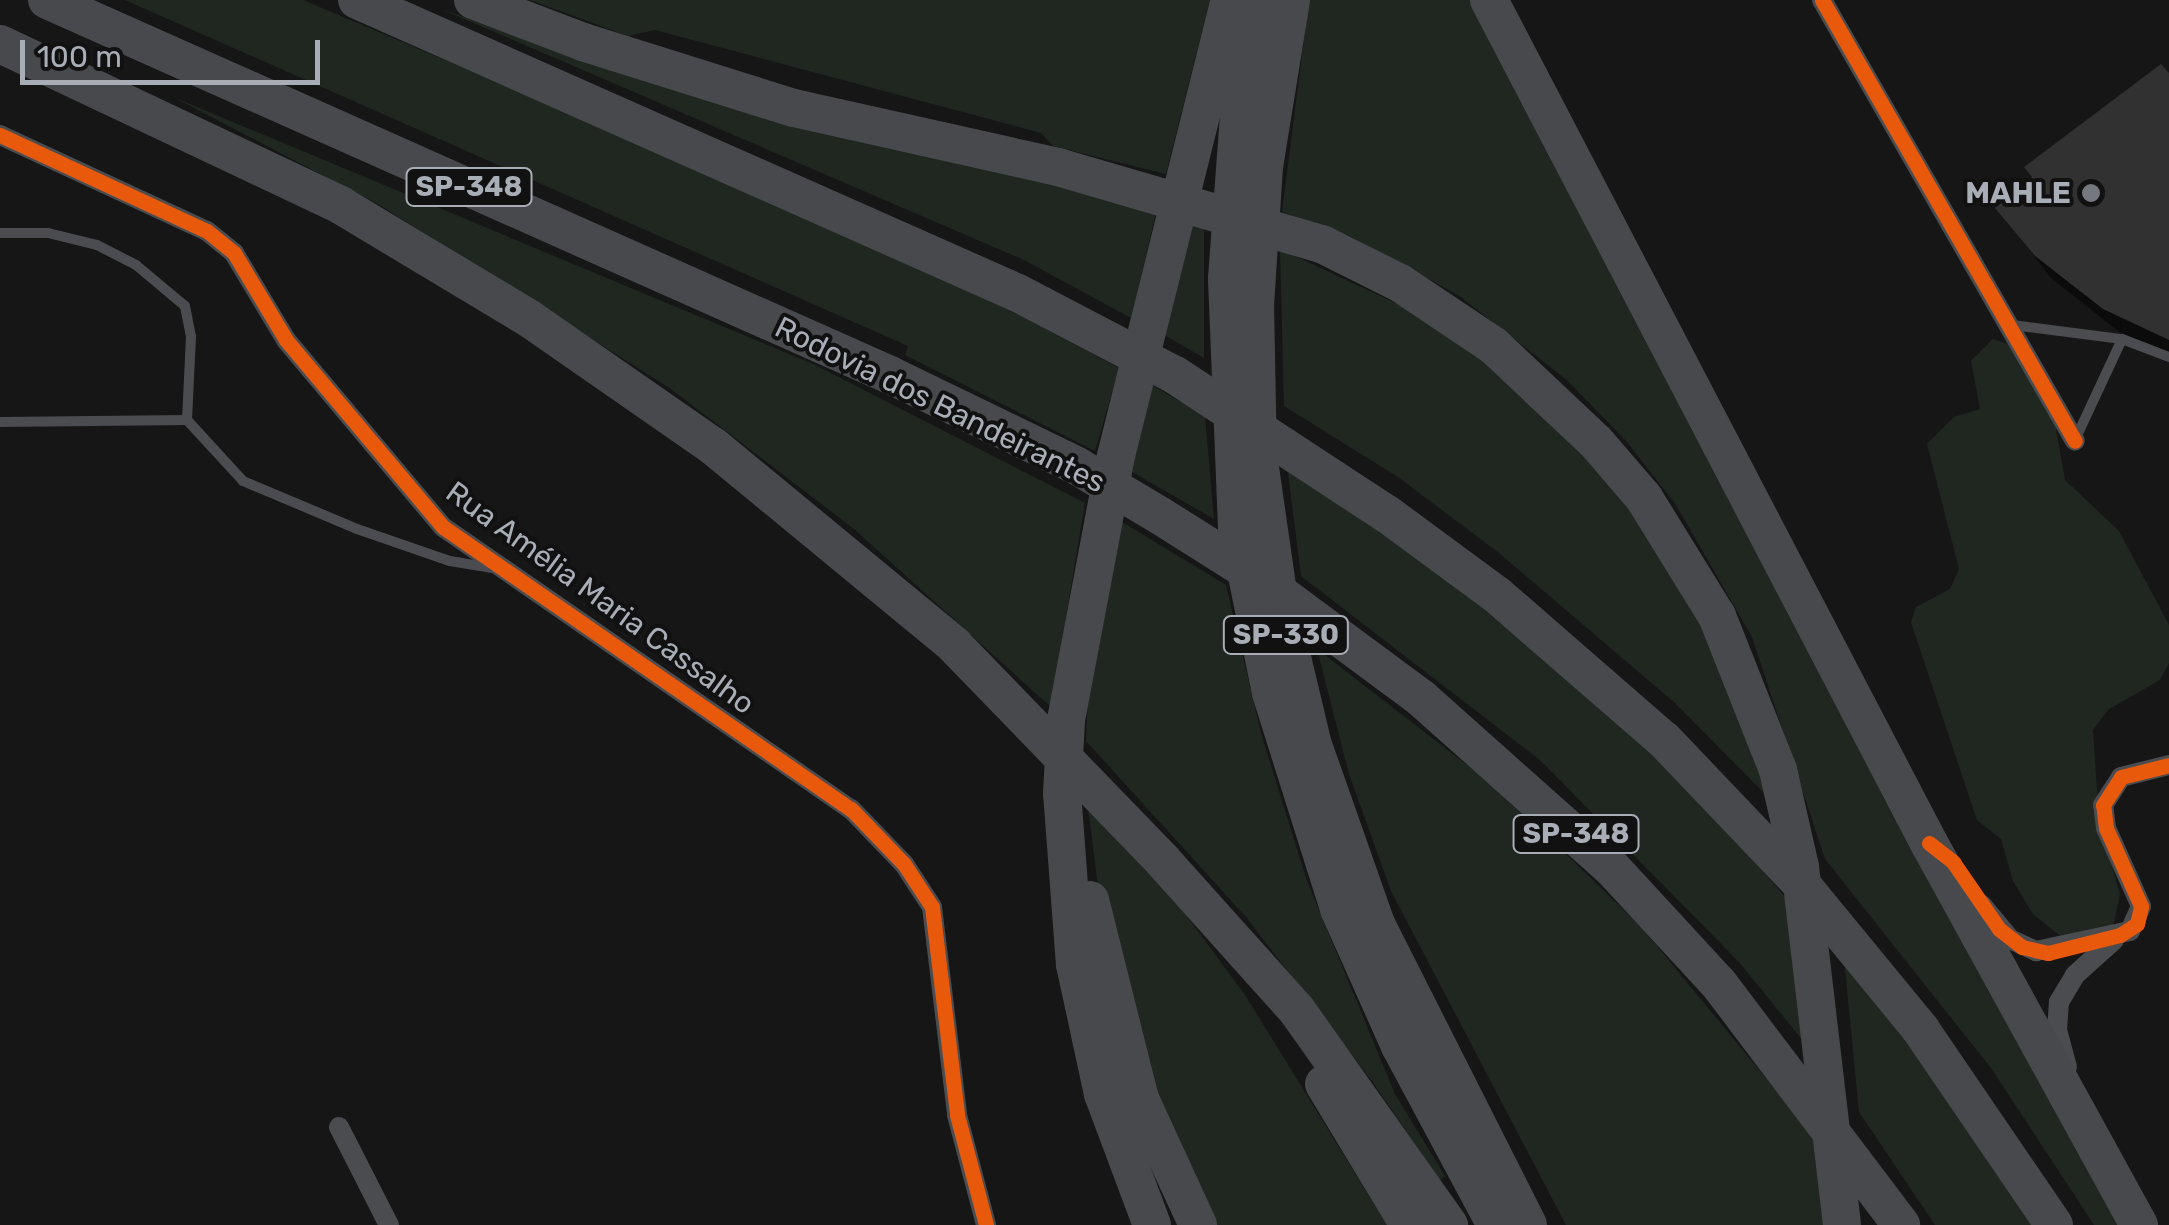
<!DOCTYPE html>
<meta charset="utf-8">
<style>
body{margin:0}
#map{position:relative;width:2169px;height:1225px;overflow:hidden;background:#161617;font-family:Rubik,sans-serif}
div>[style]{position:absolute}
.green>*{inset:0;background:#202721}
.shadow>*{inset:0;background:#0007}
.building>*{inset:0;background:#313132}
.lane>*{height:10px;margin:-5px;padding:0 5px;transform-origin:5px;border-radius:5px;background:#4b4c4f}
.street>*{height:20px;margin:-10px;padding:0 10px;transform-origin:10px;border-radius:10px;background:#4b4c4f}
.highway>*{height:38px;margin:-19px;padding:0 19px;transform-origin:19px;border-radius:19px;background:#48494c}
.highway-bridge>*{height:38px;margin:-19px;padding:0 19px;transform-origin:19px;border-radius:19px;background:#48494c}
.cycleway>*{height:15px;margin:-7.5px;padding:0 7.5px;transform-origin:7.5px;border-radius:7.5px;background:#e8590c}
.dots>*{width:28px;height:28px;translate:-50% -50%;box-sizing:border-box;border:5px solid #111112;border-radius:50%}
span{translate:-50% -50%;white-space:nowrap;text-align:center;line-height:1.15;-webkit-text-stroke:8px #111112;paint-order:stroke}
.shield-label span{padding:2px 8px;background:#111112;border:2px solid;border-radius:8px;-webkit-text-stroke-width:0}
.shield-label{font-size:28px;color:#a8adb6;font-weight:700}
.poi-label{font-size:30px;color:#a8adb6;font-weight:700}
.right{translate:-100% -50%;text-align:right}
.street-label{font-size:30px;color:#a8adb6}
.scale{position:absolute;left:20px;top:40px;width:300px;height:45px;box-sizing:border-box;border:5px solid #a8adb6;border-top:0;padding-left:12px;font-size:30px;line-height:35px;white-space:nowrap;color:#a8adb6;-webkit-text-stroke:8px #111112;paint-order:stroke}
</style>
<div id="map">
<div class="green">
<div style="clip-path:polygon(125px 0,303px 0,908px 256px,1119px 368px,1095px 451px,905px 355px,908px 346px)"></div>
<div style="clip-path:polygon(530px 0,1210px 0,1166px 174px,1053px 146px,1041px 133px,655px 30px,628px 36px)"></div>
<div style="clip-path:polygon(1309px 0,1476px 0,2129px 1225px,2094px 1225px,1991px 1068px,1825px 859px,1752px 637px,1676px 505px,1627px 442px,1567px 380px,1458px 295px,1350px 236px,1282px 212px)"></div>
<div style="clip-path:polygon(441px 9px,592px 61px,1157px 209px,1131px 318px,1024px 260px)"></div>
<div style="clip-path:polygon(173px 97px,813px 364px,1085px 503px,1051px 707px,854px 529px,671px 389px,378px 204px)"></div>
<div style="clip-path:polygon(1190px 220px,1204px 224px,1204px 358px,1161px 333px)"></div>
<div style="clip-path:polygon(1280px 249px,1408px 309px,1458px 338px,1534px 399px,1634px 512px,1694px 603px,1774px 803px,1675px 703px,1499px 553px,1398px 477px,1284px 406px)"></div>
<div style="clip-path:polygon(1993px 339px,2011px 345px,2055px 423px,2065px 480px,2119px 531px,2169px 625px,2169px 663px,2160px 680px,2109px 709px,2093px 730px,2099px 821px,2120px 894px,2112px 932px,2080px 952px,2033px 914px,2013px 881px,2001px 839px,1977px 820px,1911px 622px,1916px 607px,1950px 589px,1959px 569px,1927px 444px,1954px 417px,1980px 409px,1971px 361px)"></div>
<div style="clip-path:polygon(1148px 383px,1205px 416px,1214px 519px,1127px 469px)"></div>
<div style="clip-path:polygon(1287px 465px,1456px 581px,1687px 783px,1793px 906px,1813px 1053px,1739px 962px,1540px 760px,1301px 576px)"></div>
<div style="clip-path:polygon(1117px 519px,1226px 585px,1261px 733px,1307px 881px,1395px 1094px,1445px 1176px,1440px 1181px,1372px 1081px,1246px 917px,1086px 741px,1088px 692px)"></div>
<div style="clip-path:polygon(1317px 649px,1502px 792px,1642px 928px,1822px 1146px,1831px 1225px,1566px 1225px,1391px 891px,1349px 774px)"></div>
<div style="clip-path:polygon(1088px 807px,1172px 896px,1245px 995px,1387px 1225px,1208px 1225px,1181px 1172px,1099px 894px)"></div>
<div style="clip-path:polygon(1844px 958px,1874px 995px,2037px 1225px,1935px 1225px,1859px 1112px)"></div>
</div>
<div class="shadow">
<div style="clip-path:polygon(2169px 75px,2169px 355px,2118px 331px,2051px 278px,1998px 208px)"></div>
</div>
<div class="building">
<div style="clip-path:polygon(2161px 64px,2169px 73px,2169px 340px,2103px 309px,2035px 256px,1995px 208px,2032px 177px,2024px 167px)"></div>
</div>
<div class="lane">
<div style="left:0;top:233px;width:48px"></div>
<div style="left:48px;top:233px;width:50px;rotate:13.8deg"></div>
<div style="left:97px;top:245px;width:44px;rotate:27.1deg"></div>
<div style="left:136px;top:265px;width:64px;rotate:39.9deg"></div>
<div style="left:185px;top:306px;width:31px;rotate:79deg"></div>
<div style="left:191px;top:336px;width:84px;rotate:92.7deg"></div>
<div style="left:187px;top:420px;width:83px;rotate:47.4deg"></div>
<div style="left:243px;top:481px;width:124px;rotate:22.8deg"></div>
<div style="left:357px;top:529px;width:98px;rotate:19deg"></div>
<div style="left:450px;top:561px;width:43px;rotate:9.5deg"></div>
<div style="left:2012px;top:325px;width:111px;rotate:7.3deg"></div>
<div style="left:2122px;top:339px;width:50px;rotate:21deg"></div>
<div style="left:0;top:422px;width:187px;rotate:-0.6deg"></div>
<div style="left:2075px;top:440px;width:111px;rotate:-65deg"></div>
</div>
<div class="street">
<div style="left:1822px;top:0;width:508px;rotate:60.16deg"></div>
<div style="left:0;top:135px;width:228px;rotate:24.9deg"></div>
<div style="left:207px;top:231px;width:35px;rotate:39deg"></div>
<div style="left:234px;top:253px;width:101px;rotate:59.1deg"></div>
<div style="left:286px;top:340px;width:244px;rotate:50deg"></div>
<div style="left:443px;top:527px;width:496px;rotate:34.7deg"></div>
<div style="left:851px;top:809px;width:76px;rotate:46.1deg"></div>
<div style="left:904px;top:864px;width:51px;rotate:56.9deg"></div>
<div style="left:932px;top:907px;width:209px;rotate:83.1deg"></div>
<div style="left:957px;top:1115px;width:114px;rotate:75.2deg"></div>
<div style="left:1982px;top:905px;width:44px;rotate:50.5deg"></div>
<div style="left:2010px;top:939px;width:29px;rotate:25deg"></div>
<div style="left:2036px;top:951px;width:96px;rotate:-12deg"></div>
<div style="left:2130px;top:931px;width:27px;rotate:-66deg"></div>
<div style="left:2141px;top:906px;width:85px;rotate:-114.2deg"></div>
<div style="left:2106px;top:828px;width:23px;rotate:-97deg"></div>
<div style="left:2103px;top:805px;width:33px;rotate:-57deg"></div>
<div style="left:2121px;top:777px;width:49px;rotate:-14deg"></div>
<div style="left:2067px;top:1067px;width:38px;rotate:-105deg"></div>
<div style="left:2057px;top:1030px;width:28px;rotate:-86deg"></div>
<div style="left:2059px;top:1002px;width:31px;rotate:-59deg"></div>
<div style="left:2075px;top:975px;width:52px;rotate:-41.9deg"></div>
<div style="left:339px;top:1127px;width:110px;rotate:63deg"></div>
</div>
<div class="highway">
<div style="left:47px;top:0;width:923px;rotate:23.98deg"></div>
<div style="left:357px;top:0;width:723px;rotate:23.91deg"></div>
<div style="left:473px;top:0;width:118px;rotate:20.9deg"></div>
<div style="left:583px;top:42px;width:221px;rotate:17.4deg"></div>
<div style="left:794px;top:108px;width:271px;rotate:12.6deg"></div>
<div style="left:1257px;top:0;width:116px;rotate:98.9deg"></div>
<div style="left:1239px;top:115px;width:164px;rotate:94.2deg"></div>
<div style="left:1227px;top:279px;width:248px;rotate:87.7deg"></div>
<div style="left:1237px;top:527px;width:169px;rotate:78.4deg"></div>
<div style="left:1271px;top:693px;width:226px;rotate:72.5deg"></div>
<div style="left:1339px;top:909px;width:150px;rotate:66deg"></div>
<div style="left:1400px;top:1046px;width:203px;rotate:61.8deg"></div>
<div style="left:1291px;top:0;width:168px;rotate:99.2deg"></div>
<div style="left:1264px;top:166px;width:138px;rotate:93.7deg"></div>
<div style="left:1255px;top:304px;width:150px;rotate:88.9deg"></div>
<div style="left:1258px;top:454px;width:155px;rotate:81.8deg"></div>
<div style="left:1280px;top:607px;width:142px;rotate:76.6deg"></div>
<div style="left:1313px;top:745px;width:190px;rotate:70.6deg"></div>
<div style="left:1376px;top:924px;width:337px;rotate:63.2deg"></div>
<div style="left:1489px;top:0;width:951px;rotate:62.44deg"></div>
<div style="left:1929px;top:843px;width:436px;rotate:61.2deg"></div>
<div style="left:0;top:44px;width:378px;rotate:25.3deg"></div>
<div style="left:342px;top:206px;width:219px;rotate:31deg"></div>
<div style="left:530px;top:319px;width:223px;rotate:34.8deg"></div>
<div style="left:713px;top:446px;width:313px;rotate:39.5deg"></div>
<div style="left:1400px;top:283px;width:113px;rotate:33.8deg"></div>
<div style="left:1494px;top:346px;width:140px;rotate:43.3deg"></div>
<div style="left:1596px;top:442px;width:74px;rotate:49.4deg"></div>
<div style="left:1644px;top:498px;width:139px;rotate:58.3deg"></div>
<div style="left:1717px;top:616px;width:166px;rotate:68.4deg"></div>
<div style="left:1778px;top:770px;width:99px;rotate:77.2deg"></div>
<div style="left:1800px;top:867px;width:360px;rotate:83.3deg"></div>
<div style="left:1387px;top:514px;width:137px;rotate:36.4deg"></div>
<div style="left:1497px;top:595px;width:221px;rotate:41deg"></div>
<div style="left:1421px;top:698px;width:254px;rotate:41.7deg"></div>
<div style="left:1611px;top:867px;width:159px;rotate:47.3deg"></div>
<div style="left:1163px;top:861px;width:199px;rotate:48.1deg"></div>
<div style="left:1296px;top:1009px;width:265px;rotate:54.7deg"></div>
<div style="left:1090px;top:900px;width:205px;rotate:75.9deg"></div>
<div style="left:1140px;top:1099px;width:139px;rotate:65.3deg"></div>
<div style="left:1921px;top:1030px;width:236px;rotate:55.7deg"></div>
<div style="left:1324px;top:1084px;width:165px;rotate:58.9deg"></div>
<div style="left:1152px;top:1225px;width:140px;rotate:-110.5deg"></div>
<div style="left:1103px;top:1094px;width:132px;rotate:-102.2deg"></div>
<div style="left:1075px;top:965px;width:171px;rotate:-94.3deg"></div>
<div style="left:1062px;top:794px;width:74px;rotate:-86.9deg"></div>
<div style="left:1066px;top:720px;width:265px;rotate:-79.3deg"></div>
<div style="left:1115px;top:460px;width:474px;rotate:-76deg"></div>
</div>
<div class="highway-bridge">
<div style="left:1058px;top:167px;width:275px;rotate:16.3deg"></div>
<div style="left:1322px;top:244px;width:87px;rotate:26.6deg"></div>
<div style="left:1018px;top:293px;width:177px;rotate:27.6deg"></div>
<div style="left:1175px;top:375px;width:254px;rotate:33.3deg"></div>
<div style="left:890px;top:375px;width:208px;rotate:25.9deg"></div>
<div style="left:1077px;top:466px;width:96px;rotate:30.9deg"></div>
<div style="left:1159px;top:515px;width:118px;rotate:32.2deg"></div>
<div style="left:1259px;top:578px;width:202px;rotate:36.5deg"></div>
<div style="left:954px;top:645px;width:301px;rotate:45.9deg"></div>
<div style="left:1664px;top:740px;width:194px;rotate:46.3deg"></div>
<div style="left:1798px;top:880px;width:194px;rotate:50.6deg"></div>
<div style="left:1719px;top:984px;width:302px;rotate:52.9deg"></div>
</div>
<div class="cycleway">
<div style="left:1822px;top:0;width:508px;rotate:60.16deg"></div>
<div style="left:0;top:135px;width:228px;rotate:24.9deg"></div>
<div style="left:207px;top:231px;width:35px;rotate:39deg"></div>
<div style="left:234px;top:253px;width:101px;rotate:59.1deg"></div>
<div style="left:286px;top:340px;width:244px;rotate:50deg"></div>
<div style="left:443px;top:527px;width:496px;rotate:34.7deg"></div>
<div style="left:851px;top:809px;width:76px;rotate:46.1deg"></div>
<div style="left:904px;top:864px;width:51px;rotate:56.9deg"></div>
<div style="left:932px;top:907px;width:209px;rotate:83.1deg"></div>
<div style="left:957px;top:1115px;width:114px;rotate:75.2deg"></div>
<div style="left:1929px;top:843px;width:31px;rotate:38deg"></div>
<div style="left:1953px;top:862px;width:81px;rotate:55.5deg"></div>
<div style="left:1999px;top:929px;width:29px;rotate:38deg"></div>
<div style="left:2022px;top:947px;width:27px;rotate:13deg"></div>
<div style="left:2048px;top:953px;width:74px;rotate:-14deg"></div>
<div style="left:2120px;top:935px;width:20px;rotate:-33deg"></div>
<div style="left:2137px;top:924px;width:18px;rotate:-77deg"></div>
<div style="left:2141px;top:906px;width:85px;rotate:-114.2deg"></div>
<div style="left:2106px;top:828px;width:23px;rotate:-97deg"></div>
<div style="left:2103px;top:805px;width:33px;rotate:-57deg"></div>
<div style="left:2121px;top:777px;width:49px;rotate:-14deg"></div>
</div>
<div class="dots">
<div style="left:2091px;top:193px;background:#75787e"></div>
</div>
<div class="shield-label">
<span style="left:469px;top:187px">SP-348</span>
<span style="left:1286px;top:635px">SP-330</span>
<span style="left:1576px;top:834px">SP-348</span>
</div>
<div class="poi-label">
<span class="right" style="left:2071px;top:193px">MAHLE</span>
</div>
<div class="street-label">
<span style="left:940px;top:405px;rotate:26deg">Rodovia dos Bandeirantes</span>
<span style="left:600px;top:598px;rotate:36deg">Rua Amélia Maria Cassalho</span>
</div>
<div class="scale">100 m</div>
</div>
